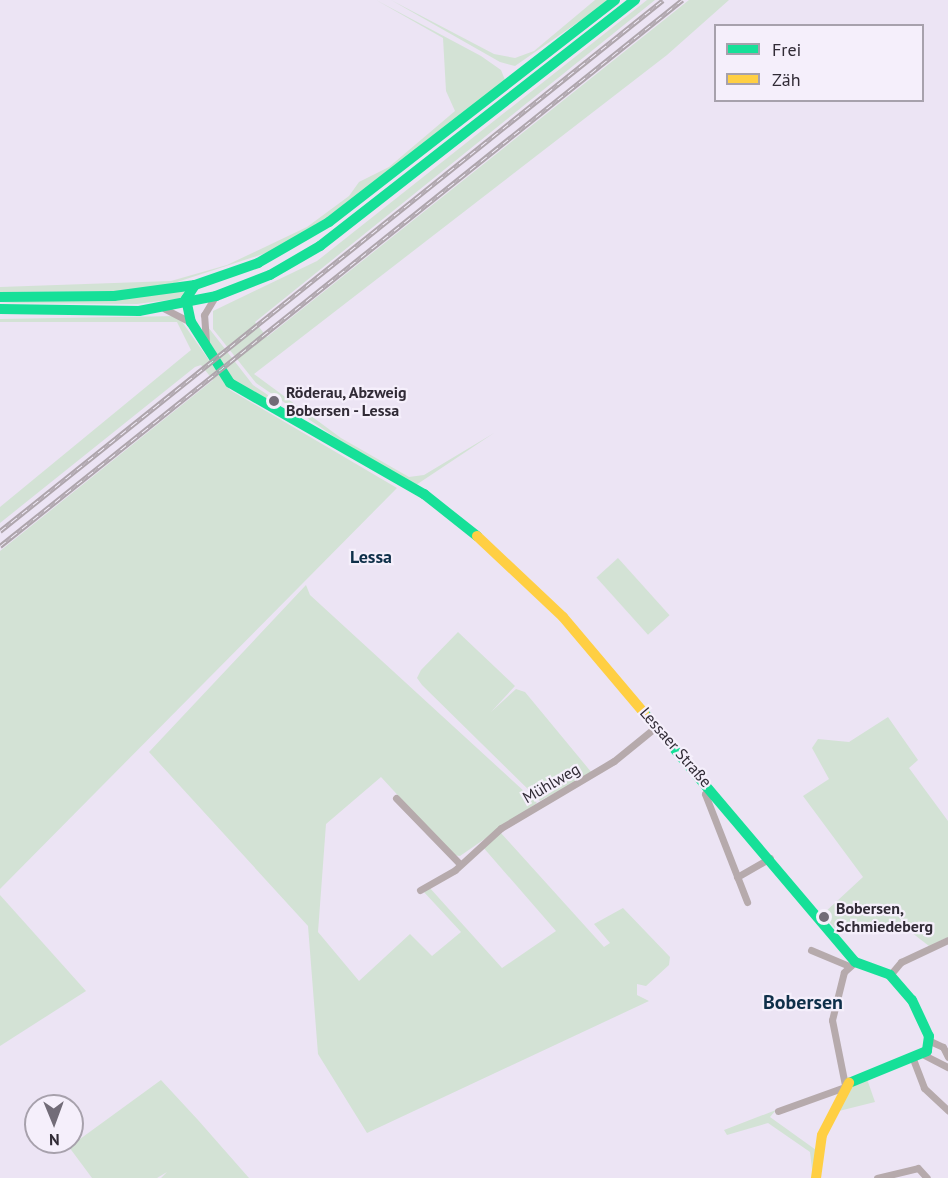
<!DOCTYPE html>
<meta charset="utf-8">
<style>
body{margin:0}
#map{position:relative;width:948px;height:1178px;overflow:hidden;background:#ece4f4;font-family:"PT Sans",sans-serif}
div>[style]{position:absolute}
.green>*{inset:0;background:#d3e2d5;transform-origin:0 0}
.street>*{height:7px;margin:-3.5px;padding:0 3.5px;transform-origin:3.5px;border-radius:3.5px;background:#b6aaac}
.fast>*{height:10px;margin:-5px;padding:0 5px;transform-origin:5px;border-radius:5px;background:#16e098}
.slow>*{height:10px;margin:-5px;padding:0 5px;transform-origin:5px;border-radius:5px;background:#ffcf43}
.rail>*{height:4.5px;margin-top:-2.25px;transform-origin:0;background:repeating-linear-gradient(90deg,#f5effb 0 7px,#aea5ac 0 14px);box-sizing:border-box;border-block:2px solid #aea5ac}
.dots>*{width:16px;height:16px;translate:-50% -50%;box-sizing:border-box;border:3px solid #f5effb;border-radius:50%}
span{translate:-50% -50%;white-space:nowrap;text-align:center;line-height:1.15;-webkit-text-stroke:4.5px #f5effb;paint-order:stroke}
.poi-label{font-size:16px;color:#312b36;font-weight:700}
.left{translate:0 -50%;text-align:left}
.street-label{font-size:16px;color:#312b36}
.neighbourhood-label{font-size:18px;color:#0e2f49;font-weight:700}
.quarter-label{font-size:20px;color:#0e2f49;font-weight:700}
.legend{position:absolute;left:714px;top:24px;width:210px;height:78px;box-sizing:border-box;background:#f5effb;border:2px solid #a7a1ac;margin:0;padding:8px 10px;list-style:none;font-size:18px;color:#312b36}
.legend li{display:flex;align-items:center;gap:12px;height:30px}
.legend b{width:30px;border:2px solid #a7a1ac}
.north{position:absolute;left:24px;top:1094px;width:60px;height:60px;box-sizing:border-box;background:#f5effb;border:2px solid #a7a1ac;border-radius:50%;rotate:179deg;font-size:16px;font-weight:700;line-height:24px;text-align:center;color:#312b36}
.north::after{content:'';display:block;margin:auto;width:21px;height:27px;background:#726c78;clip-path:polygon(50% 0,100% 100%,50% 72%,0 100%)}
</style>
<div id="map">
<div class="green">
<div style="clip-path:polygon(376px 0,481px 56px,501px 70px,505px 80px,338px 211px,269px 252px,171px 284px,125px 291px,0 292px,0 287px,171px 281px,227px 265px,307px 227px,349px 196px,359px 182px,389px 167px,455px 111px,446px 91px,443px 38px)"></div>
<div style="clip-path:polygon(391px 0,494px 54px,515px 58px,534px 51px,595px 0,610px 0,515px 66px,500px 62px)"></div>
<div style="clip-path:polygon(647px 0,655px 0,255px 322px,267px 337px,689px 0,729px 0,667px 55px,254px 374px,341px 438px,409px 477px,424px 475px,494px 433px,416px 485px,339px 440px,256px 383px,213px 329px,213px 311px,317px 261px)"></div>
<div style="clip-path:polygon(186px 290px,183px 298px,137px 304px,0 303px)"></div>
<div style="clip-path:polygon(178px 316px,230px 390px,397px 488px,0 889px,0 551px,213px 380px,201px 365px,195px 367px,0 523px,0 507px,191px 350px,177px 322px,0 322px,0 319px)"></div>
<div style="clip-path:polygon(208px 327px,253px 385px,271px 397px,269px 400px,232px 380px,207px 338px)"></div>
<div style="left:618px;top:558px;width:77px;height:29px;rotate:48deg"></div>
<div style="clip-path:polygon(306px 585px,310px 595px,537px 803px,460px 856px,453px 855px,381px 777px,326px 824px,318px 932px,359px 981px,410px 934px,432px 956px,461px 932px,423px 891px,429px 887px,502px 968px,556px 931px,482px 846px,500px 832px,604px 947px,610px 943px,594px 924px,623px 908px,670px 957px,669px 965px,646px 986px,637px 984px,637px 995px,649px 1001px,367px 1133px,318px 1054px,308px 926px,149px 752px)"></div>
<div style="clip-path:polygon(458px 632px,515px 686px,491px 712px,516px 689px,525px 692px,592px 773px,540px 801px,422px 685px,417px 678px,421px 670px)"></div>
<div style="clip-path:polygon(888px 717px,918px 760px,909px 768px,948px 821px,948px 937px,929px 946px,898px 922px,839px 933px,823px 914px,863px 877px,803px 796px,829px 779px,812px 748px,818px 739px,849px 742px)"></div>
<div style="clip-path:polygon(0 895px,86px 991px,0 1046px)"></div>
<div style="clip-path:polygon(867px 1079px,875px 1102px,835px 1112px,849px 1088px)"></div>
<div style="clip-path:polygon(161px 1080px,198px 1120px,249px 1178px,161px 1178px,167px 1172px,157px 1178px,92px 1178px,69px 1147px)"></div>
<div style="clip-path:polygon(776px 1110px,770px 1117px,816px 1150px,813px 1178px,810px 1152px,768px 1123px,727px 1135px,724px 1130px)"></div>
</div>
<div class="street">
<div style="left:165px;top:309px;width:27px;rotate:27deg"></div>
<div style="left:206px;top:342px;width:27px;rotate:-94deg"></div>
<div style="left:204px;top:315px;width:21px;rotate:-59deg"></div>
<div style="left:709px;top:788px;width:7px;rotate:124deg"></div>
<div style="left:705px;top:794px;width:116px;rotate:68.7deg"></div>
<div style="left:396px;top:798px;width:92px;rotate:45.9deg"></div>
<div style="left:737px;top:877px;width:38px;rotate:-30deg"></div>
<div style="left:420px;top:890px;width:40px;rotate:-29.7deg"></div>
<div style="left:455px;top:870px;width:62px;rotate:-42.4deg"></div>
<div style="left:501px;top:828px;width:131px;rotate:-30.7deg"></div>
<div style="left:614px;top:761px;width:55px;rotate:-39.1deg"></div>
<div style="left:811px;top:950px;width:41px;rotate:22.8deg"></div>
<div style="left:890px;top:975px;width:17px;rotate:-50deg"></div>
<div style="left:901px;top:962px;width:52px;rotate:-25.1deg"></div>
<div style="left:930px;top:1041px;width:14px;rotate:25deg"></div>
<div style="left:943px;top:1047px;width:11px;rotate:63deg"></div>
<div style="left:924px;top:1055px;width:27px;rotate:27deg"></div>
<div style="left:913px;top:1059px;width:31px;rotate:69deg"></div>
<div style="left:924px;top:1088px;width:33px;rotate:43deg"></div>
<div style="left:845px;top:1085px;width:66px;rotate:-101.3deg"></div>
<div style="left:832px;top:1020px;width:49px;rotate:-76deg"></div>
<div style="left:844px;top:972px;width:15px;rotate:-42deg"></div>
<div style="left:778px;top:1111px;width:68px;rotate:-19.8deg"></div>
<div style="left:877px;top:1178px;width:42px;rotate:-13.7deg"></div>
<div style="left:918px;top:1168px;width:13px;rotate:48deg"></div>
</div>
<div class="fast">
<div style="left:195px;top:285px;width:17px;rotate:123deg"></div>
<div style="left:186px;top:299px;width:24px;rotate:78deg"></div>
<div style="left:191px;top:322px;width:72px;rotate:57.4deg"></div>
<div style="left:230px;top:383px;width:224px;rotate:29.8deg"></div>
<div style="left:424px;top:494px;width:68px;rotate:38.4deg"></div>
<div style="left:195px;top:285px;width:67px;rotate:-19.2deg"></div>
<div style="left:258px;top:263px;width:82px;rotate:-30deg"></div>
<div style="left:329px;top:222px;width:362px;rotate:-37.8deg"></div>
<div style="left:216px;top:296px;width:58px;rotate:-21.3deg"></div>
<div style="left:270px;top:275px;width:58px;rotate:-30.1deg"></div>
<div style="left:320px;top:246px;width:400px;rotate:-38deg"></div>
<div style="left:0;top:297px;width:114px;rotate:-0.5deg"></div>
<div style="left:114px;top:296px;width:82px;rotate:-7.7deg"></div>
<div style="left:0;top:309px;width:139px;rotate:0.8deg"></div>
<div style="left:139px;top:311px;width:78px;rotate:-11deg"></div>
<div style="left:644px;top:713px;width:326px;rotate:49.7deg"></div>
<div style="left:855px;top:962px;width:37px;rotate:20deg"></div>
<div style="left:890px;top:975px;width:33px;rotate:49deg"></div>
<div style="left:912px;top:1000px;width:40px;rotate:65deg"></div>
<div style="left:929px;top:1036px;width:15px;rotate:98deg"></div>
<div style="left:927px;top:1051px;width:84px;rotate:157.7deg"></div>
</div>
<div class="slow">
<div style="left:477px;top:536px;width:118px;rotate:43.3deg"></div>
<div style="left:563px;top:617px;width:126px;rotate:49.8deg"></div>
<div style="left:816px;top:1178px;width:43px;rotate:-82.1deg"></div>
<div style="left:822px;top:1135px;width:59px;rotate:-62.6deg"></div>
</div>
<div class="rail">
<div style="left:0;top:531px;width:849px;rotate:-38.69deg"></div>
<div style="left:0;top:546px;width:874px;rotate:-38.68deg"></div>
</div>
<div class="dots">
<div style="left:274px;top:401px;background:#726c78"></div>
<div style="left:824px;top:917px;background:#726c78"></div>
</div>
<div class="poi-label">
<span class="left" style="left:286px;top:401px">Röderau, Abzweig<br>Bobersen - Lessa</span>
<span class="left" style="left:836px;top:917px">Bobersen,<br>Schmiedeberg</span>
</div>
<div class="street-label">
<span style="left:676px;top:747px;rotate:49deg">Lessaer Straße</span>
<span style="left:551px;top:783px;rotate:-30deg">Mühlweg</span>
</div>
<div class="neighbourhood-label">
<span style="left:371px;top:557px">Lessa</span>
</div>
<div class="quarter-label">
<span style="left:803px;top:1002px">Bobersen</span>
</div>
<ul class="legend">
<li><b style="height:8px;background:#16e098"></b>Frei</li>
<li><b style="height:8px;background:#ffcf43"></b>Zäh</li>
</ul>
<div class="north">N</div>
</div>
